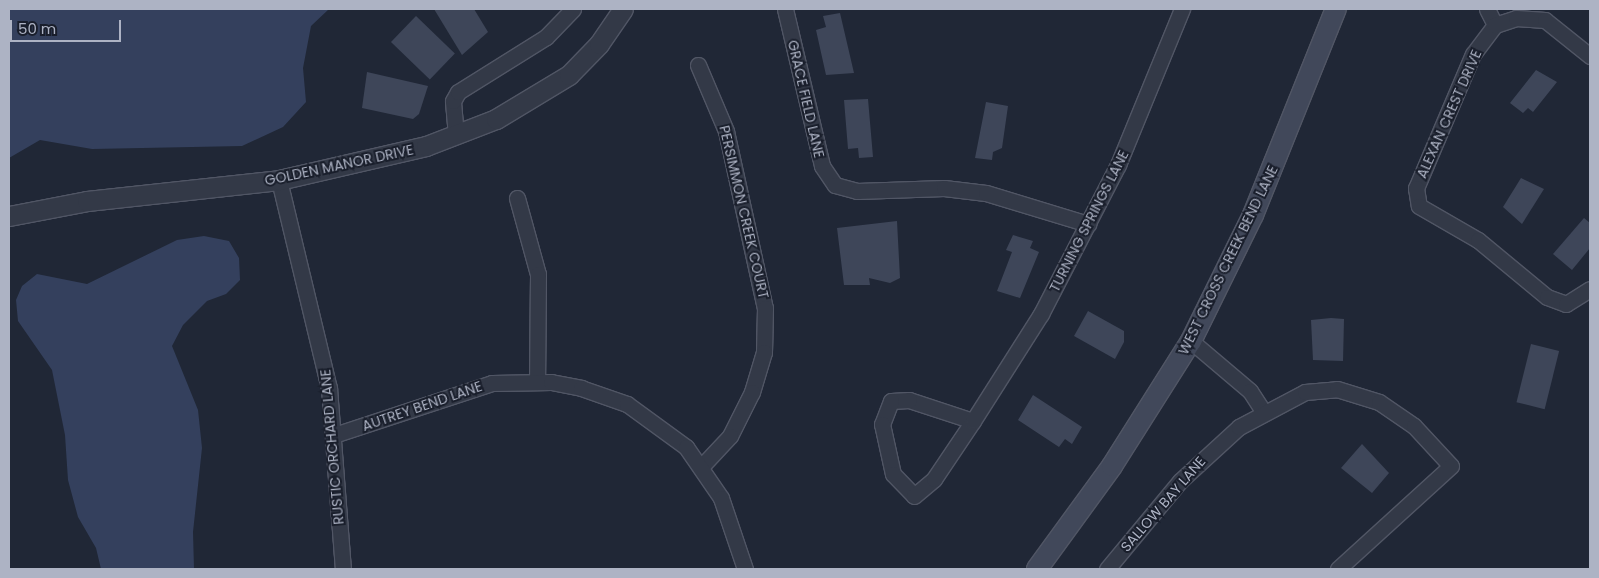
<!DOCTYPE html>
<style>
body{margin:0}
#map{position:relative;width:1599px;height:578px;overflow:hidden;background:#202736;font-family:Poppins,sans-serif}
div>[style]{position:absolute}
.water>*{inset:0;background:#34405d}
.building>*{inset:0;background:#3e4659;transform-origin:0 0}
.roads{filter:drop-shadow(1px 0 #515665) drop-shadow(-1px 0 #515665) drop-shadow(0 1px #515665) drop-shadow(0 -1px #515665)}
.minor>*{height:15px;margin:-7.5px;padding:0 7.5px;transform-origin:7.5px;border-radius:7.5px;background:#333947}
.tertiary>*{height:19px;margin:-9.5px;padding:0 9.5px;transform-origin:9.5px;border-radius:9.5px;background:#333947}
.secondary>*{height:20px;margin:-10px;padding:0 10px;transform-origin:10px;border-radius:10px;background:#41485a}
span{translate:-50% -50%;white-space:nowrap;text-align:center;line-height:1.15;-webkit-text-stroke:4px #191e2b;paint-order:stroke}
.street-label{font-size:14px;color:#adb3c4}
.frame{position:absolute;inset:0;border:10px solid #adb3c4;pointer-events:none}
.scale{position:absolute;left:10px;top:20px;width:111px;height:22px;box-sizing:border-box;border:2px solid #adb3c4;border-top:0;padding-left:6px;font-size:15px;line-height:18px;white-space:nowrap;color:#adb3c4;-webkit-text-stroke:4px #191e2b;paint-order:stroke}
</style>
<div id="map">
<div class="water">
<div style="clip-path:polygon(9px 9px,329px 9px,311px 26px,303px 68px,306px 102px,283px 127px,242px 146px,92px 149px,40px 140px,9px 158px)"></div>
<div style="clip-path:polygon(204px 236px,229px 241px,239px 258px,240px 280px,226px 294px,207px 301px,183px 325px,172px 346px,198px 410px,202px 448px,193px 532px,194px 569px,101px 569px,96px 548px,78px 517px,68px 480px,65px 435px,52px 370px,18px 321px,16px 300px,22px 286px,37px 274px,87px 284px,177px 240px)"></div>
</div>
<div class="building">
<div style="clip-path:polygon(434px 9px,474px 9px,488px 32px,462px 55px)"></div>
<div style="clip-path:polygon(840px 13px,854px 73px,826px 75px,816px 30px,826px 27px,823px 16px)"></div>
<div style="left:416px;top:16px;width:54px;height:36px;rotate:44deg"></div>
<div style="clip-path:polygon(1536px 70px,1557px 82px,1533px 112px,1528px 108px,1523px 113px,1510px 103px)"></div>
<div style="clip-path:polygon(367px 72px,428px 86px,419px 114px,413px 119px,362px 108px)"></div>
<div style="clip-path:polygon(868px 99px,873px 157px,859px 158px,858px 148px,848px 149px,844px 100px)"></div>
<div style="clip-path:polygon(986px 102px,1008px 106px,1002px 148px,993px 152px,992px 160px,975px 158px)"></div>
<div style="clip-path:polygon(1521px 178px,1544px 189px,1522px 224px,1503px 207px)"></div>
<div style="clip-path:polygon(1584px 218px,1590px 223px,1590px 248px,1572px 270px,1553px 254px)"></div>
<div style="clip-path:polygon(897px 221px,900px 278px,890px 283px,869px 278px,870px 285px,844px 285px,837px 228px)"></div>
<div style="clip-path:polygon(1013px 235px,1033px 241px,1030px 248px,1039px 252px,1020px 298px,997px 291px,1012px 252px,1006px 250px)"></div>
<div style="clip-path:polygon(1088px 311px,1124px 331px,1124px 342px,1115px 359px,1074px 336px)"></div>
<div style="clip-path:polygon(1331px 318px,1344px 319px,1343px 361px,1313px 360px,1311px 320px)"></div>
<div style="left:1531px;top:344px;width:29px;height:60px;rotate:14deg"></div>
<div style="clip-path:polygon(1033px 395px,1082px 427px,1072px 444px,1065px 439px,1059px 447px,1018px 420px)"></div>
<div style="clip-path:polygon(1362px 444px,1389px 473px,1372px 493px,1341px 468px)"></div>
</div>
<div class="roads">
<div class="minor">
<div style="left:785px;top:9px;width:161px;rotate:76.7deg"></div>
<div style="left:822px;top:166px;width:23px;rotate:56deg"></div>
<div style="left:835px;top:185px;width:23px;rotate:15deg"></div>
<div style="left:857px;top:191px;width:87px;rotate:-2deg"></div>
<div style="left:944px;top:188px;width:42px;rotate:6.8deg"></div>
<div style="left:986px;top:193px;width:107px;rotate:16.9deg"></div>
<div style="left:1487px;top:9px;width:18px;rotate:63deg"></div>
<div style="left:1495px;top:25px;width:36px;rotate:127deg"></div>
<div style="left:1473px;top:54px;width:146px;rotate:113deg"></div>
<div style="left:1416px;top:188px;width:18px;rotate:81deg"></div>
<div style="left:1419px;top:206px;width:68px;rotate:30deg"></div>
<div style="left:1478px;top:240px;width:89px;rotate:39.6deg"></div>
<div style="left:1547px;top:297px;width:20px;rotate:20deg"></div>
<div style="left:1566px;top:304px;width:28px;rotate:-32deg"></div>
<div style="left:1495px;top:25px;width:22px;rotate:-18deg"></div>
<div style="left:1516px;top:18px;width:29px;rotate:4deg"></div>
<div style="left:1545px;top:20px;width:58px;rotate:38.7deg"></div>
<div style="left:698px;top:65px;width:72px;rotate:67deg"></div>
<div style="left:726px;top:131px;width:181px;rotate:77.6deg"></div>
<div style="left:765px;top:308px;width:44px;rotate:91.3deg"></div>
<div style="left:764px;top:352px;width:42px;rotate:106.7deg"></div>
<div style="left:752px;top:392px;width:49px;rotate:116.6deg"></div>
<div style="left:730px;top:436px;width:41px;rotate:133deg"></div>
<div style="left:456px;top:136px;width:35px;rotate:-95deg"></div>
<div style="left:453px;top:101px;width:10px;rotate:-61deg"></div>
<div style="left:458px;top:92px;width:104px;rotate:-32deg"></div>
<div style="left:546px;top:37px;width:39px;rotate:-46deg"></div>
<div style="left:279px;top:180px;width:214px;rotate:76.5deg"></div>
<div style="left:329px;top:388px;width:182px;rotate:85.6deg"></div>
<div style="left:517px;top:198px;width:79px;rotate:74.6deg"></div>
<div style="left:538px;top:274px;width:107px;rotate:90.5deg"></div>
<div style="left:1191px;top:341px;width:77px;rotate:40.3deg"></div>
<div style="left:1250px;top:391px;width:24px;rotate:57deg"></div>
<div style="left:973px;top:421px;width:67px;rotate:-161.8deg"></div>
<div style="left:909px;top:400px;width:18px;rotate:177deg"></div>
<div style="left:891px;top:401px;width:25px;rotate:111deg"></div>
<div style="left:882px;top:424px;width:51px;rotate:77.6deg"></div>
<div style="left:893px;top:474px;width:30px;rotate:46deg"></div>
<div style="left:914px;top:496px;width:26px;rotate:-40deg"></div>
<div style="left:934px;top:479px;width:70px;rotate:-56.1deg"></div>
<div style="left:973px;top:421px;width:127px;rotate:-57.6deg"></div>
<div style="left:1041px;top:314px;width:168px;rotate:-62.7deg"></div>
<div style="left:1118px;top:165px;width:169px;rotate:-67.7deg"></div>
<div style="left:334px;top:435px;width:166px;rotate:-18.2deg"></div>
<div style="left:492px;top:383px;width:59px;rotate:-1deg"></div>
<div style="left:551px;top:382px;width:31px;rotate:11deg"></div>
<div style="left:581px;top:388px;width:49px;rotate:19.2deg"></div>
<div style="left:627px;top:404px;width:73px;rotate:36.1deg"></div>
<div style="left:686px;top:447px;width:62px;rotate:55.5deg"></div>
<div style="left:721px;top:498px;width:75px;rotate:71.3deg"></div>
<div style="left:1107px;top:569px;width:114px;rotate:-50.3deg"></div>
<div style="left:1180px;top:481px;width:80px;rotate:-42.5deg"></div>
<div style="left:1239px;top:427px;width:75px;rotate:-27.9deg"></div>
<div style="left:1305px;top:392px;width:32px;rotate:-5deg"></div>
<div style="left:1337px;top:389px;width:44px;rotate:17.2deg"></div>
<div style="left:1379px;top:402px;width:42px;rotate:34.4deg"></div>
<div style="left:1414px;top:426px;width:54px;rotate:47.2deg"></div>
<div style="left:1451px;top:466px;width:153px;rotate:137.7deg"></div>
</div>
<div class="tertiary">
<div style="left:9px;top:216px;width:79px;rotate:-10.9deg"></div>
<div style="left:87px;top:201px;width:193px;rotate:-6.2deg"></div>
<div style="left:279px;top:180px;width:151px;rotate:-13deg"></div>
<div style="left:426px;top:146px;width:75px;rotate:-21.1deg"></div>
<div style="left:496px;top:119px;width:85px;rotate:-31.1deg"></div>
<div style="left:569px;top:75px;width:43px;rotate:-45.9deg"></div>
<div style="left:599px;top:44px;width:42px;rotate:-55.6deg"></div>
</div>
<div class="secondary">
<div style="left:1037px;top:569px;width:127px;rotate:-53.9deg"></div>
<div style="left:1112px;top:466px;width:148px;rotate:-57.7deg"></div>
<div style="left:1191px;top:341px;width:140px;rotate:-63.8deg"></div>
<div style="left:1253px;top:215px;width:222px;rotate:-68.1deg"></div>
</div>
</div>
<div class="street-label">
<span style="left:806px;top:99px;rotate:77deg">GRACE FIELD LANE</span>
<span style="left:1449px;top:114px;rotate:-66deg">ALEXAN CREST DRIVE</span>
<span style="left:339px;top:165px;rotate:-12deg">GOLDEN MANOR DRIVE</span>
<span style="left:744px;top:212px;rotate:77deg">PERSIMMON CREEK COURT</span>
<span style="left:1089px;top:221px;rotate:-63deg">TURNING SPRINGS LANE</span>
<span style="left:1228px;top:260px;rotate:-64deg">WEST CROSS CREEK BEND LANE</span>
<span style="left:422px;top:406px;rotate:-19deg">AUTREY BEND LANE</span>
<span style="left:332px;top:447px;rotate:-95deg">RUSTIC ORCHARD LANE</span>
<span style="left:1163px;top:504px;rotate:-49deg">SALLOW BAY LANE</span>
</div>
<div class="frame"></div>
<div class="scale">50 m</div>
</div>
